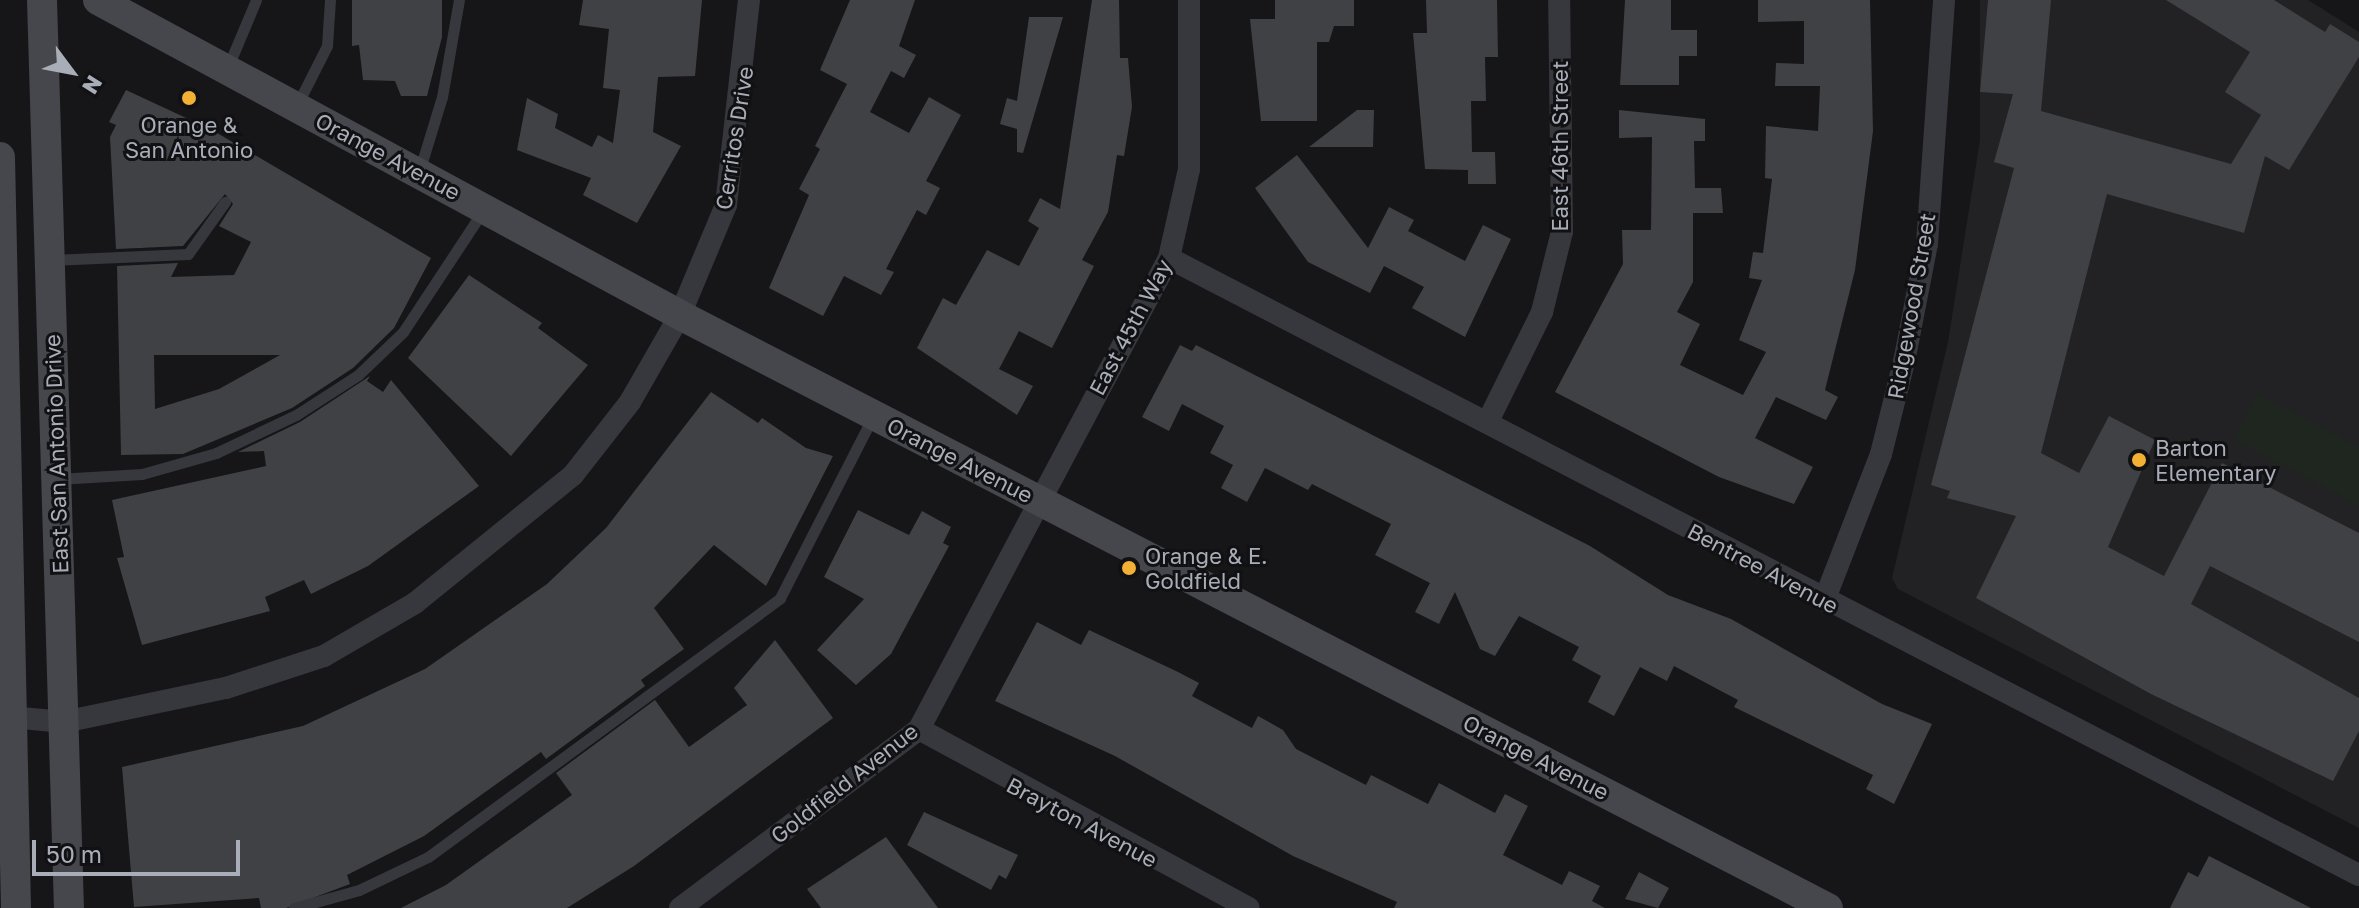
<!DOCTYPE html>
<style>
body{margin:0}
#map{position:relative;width:2359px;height:908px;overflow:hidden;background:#161618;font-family:"Golos Text",sans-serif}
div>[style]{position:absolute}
.built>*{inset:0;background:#222225}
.green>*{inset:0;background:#1e261f}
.building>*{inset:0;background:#404145}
.lane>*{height:11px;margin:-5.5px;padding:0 5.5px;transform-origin:5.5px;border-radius:5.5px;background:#37383d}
.street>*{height:22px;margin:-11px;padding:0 11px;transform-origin:11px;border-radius:11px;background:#37383d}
.secondary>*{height:30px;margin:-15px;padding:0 15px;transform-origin:15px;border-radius:15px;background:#45474d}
.dots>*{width:22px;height:22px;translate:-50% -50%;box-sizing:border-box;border:4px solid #111113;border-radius:50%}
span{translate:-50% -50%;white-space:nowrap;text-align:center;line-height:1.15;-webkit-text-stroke:6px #111113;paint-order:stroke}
.poi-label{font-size:22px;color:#a8adb8}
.left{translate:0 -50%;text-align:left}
.street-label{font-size:22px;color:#a8adb8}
.north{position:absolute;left:32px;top:32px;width:80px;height:80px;-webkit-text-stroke:6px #111113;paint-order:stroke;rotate:122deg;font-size:22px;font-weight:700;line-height:32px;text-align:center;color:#a8adb8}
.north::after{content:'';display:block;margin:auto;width:28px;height:36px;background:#a8adb8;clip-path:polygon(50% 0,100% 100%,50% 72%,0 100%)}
.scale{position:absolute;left:32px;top:840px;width:208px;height:36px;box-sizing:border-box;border:4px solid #a8adb8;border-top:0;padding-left:10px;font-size:24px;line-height:28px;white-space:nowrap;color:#a8adb8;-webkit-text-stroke:6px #111113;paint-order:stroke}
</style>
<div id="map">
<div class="built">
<div style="clip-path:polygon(1980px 0,2308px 0,2359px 32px,2359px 828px,1898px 589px,1892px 578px,1948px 342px,1980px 140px)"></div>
</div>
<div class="green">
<div style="clip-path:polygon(2257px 394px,2359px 447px,2359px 505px,2234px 440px)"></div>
</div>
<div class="building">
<div style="clip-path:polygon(352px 0,442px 0,442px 37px,427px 96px,401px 96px,395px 81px,363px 80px,359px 45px,352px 46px)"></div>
<div style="clip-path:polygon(583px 0,702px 0,695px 76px,658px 77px,653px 132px,681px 146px,637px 223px,583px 195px,591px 178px,517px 150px,527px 98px,558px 114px,555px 128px,592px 147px,598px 135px,613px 143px,620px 90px,603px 88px,609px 29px,579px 25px)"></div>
<div style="clip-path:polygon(850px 0,915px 0,899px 46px,916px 55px,904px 78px,891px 71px,870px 112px,909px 133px,929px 97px,961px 115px,926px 181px,940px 188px,926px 215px,917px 210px,886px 269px,894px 272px,881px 295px,844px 276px,823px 316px,769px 288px,809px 195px,799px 189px,820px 149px,815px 146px,847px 84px,820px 70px)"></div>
<div style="clip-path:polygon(1092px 0,1119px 0,1120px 58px,1128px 58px,1132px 107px,1124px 156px,1117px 155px,1108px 212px,1082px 260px,1094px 266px,1052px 348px,1019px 331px,999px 369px,1033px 386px,1017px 415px,917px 348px,943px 298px,956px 305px,987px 250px,1019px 266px,1039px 228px,1028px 221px,1040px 198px,1060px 209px)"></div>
<div style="clip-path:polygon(1275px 0,1354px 0,1354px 26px,1334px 26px,1329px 42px,1317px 42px,1317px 121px,1261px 121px,1250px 19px,1275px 19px)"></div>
<div style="clip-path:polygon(1426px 0,1497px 0,1498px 57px,1485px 57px,1486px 101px,1471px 101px,1472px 152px,1495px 152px,1496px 184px,1468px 184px,1468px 170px,1425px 169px,1413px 33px,1427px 33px)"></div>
<div style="clip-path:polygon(1625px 0,1671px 0,1671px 30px,1697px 30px,1697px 56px,1679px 56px,1679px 85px,1620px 85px)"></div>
<div style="clip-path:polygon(1758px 0,1870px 0,1873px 131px,1855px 270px,1825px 390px,1838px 397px,1826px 420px,1776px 397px,1755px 438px,1813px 467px,1794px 504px,1719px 477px,1555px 392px,1623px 264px,1622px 230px,1651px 230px,1652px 137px,1619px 138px,1619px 110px,1705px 119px,1705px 141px,1694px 141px,1695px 188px,1721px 188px,1723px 213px,1693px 213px,1693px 282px,1677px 312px,1700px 324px,1680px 365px,1743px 395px,1766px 352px,1739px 340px,1762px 280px,1749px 278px,1753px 252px,1763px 253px,1772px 179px,1765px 178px,1766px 126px,1818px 131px,1820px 86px,1775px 86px,1776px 63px,1804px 64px,1804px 21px,1758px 22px)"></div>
<div style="clip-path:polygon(1988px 0,2051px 0,2041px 111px,2231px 164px,2261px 115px,2225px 92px,2250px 52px,2166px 0,2274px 0,2325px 32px,2330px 24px,2359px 42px,2359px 57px,2289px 170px,2265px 156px,2244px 233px,2107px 194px,2041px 453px,2079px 473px,2109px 416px,2155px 440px,2108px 547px,2164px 576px,2222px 463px,2359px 533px,2359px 642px,2210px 566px,2191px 604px,2359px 698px,2359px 731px,2333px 781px,2151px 694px,1976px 598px,2016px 516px,1947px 498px,1950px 491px,1931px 485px,2014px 168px,1994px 162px,2013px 94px,1980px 92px)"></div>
<div style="clip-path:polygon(1029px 17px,1063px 17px,1023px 153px,1017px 152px,1017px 129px,1000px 124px,1007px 98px,1017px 101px)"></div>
<div style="clip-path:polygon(evenodd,126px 90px,212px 130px,431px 258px,394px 328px,353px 368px,292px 408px,183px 454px,121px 455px,117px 266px,178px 263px,171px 277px,234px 275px,251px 242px,219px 226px,233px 204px,225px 194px,183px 246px,116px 249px,110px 137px,116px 125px,109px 122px,126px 90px,154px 355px,280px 355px,219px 389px,155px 409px,154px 355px)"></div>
<div style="clip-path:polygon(1357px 110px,1374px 110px,1373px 147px,1309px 147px)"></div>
<div style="clip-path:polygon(1297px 155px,1368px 248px,1389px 207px,1414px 220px,1408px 231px,1465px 261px,1483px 225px,1511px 239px,1465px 337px,1412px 308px,1424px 287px,1384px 266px,1370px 293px,1308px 262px,1255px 188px)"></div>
<div style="clip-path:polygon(469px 275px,542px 323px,538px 328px,588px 365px,511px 456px,408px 358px)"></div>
<div style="clip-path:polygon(1180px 345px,1192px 351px,1196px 345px,1590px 546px,1668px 595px,1731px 619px,1882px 704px,1932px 724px,1894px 804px,1866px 789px,1873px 775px,1734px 707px,1738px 700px,1674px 666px,1667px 681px,1640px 667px,1614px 716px,1588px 702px,1601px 676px,1572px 660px,1579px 647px,1519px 616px,1495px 656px,1480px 649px,1455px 592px,1439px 624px,1415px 612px,1430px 583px,1375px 555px,1391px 524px,1312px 484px,1308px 490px,1265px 468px,1247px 502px,1221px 488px,1233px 465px,1210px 453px,1224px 426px,1182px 404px,1169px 431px,1142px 417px)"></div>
<div style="clip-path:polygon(370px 376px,367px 381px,383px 392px,391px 380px,479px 486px,368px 566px,311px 594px,304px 580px,265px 597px,270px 611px,142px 645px,117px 558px,124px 557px,112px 500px,266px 466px,264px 451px,238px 452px,300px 422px)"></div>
<div style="clip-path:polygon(711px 392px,758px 423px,762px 418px,806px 448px,833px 456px,766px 586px,714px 545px,654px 608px,684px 649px,641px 680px,645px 686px,546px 759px,541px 752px,424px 836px,347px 875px,350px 884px,286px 908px,261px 908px,259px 898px,134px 907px,122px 767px,303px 726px,425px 669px,547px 584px,606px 528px)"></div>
<div style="clip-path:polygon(858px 510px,909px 535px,922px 511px,951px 527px,943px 543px,949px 546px,891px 654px,856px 685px,817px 650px,864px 599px,824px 577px)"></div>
<div style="clip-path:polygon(1037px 622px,1081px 645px,1089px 630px,1178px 672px,1199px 683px,1192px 696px,1252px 728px,1258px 716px,1283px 730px,1296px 749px,1366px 785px,1371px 775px,1428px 804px,1439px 783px,1495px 813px,1505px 794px,1528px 806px,1503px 855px,1562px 885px,1569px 871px,1600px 886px,1592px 901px,1605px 908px,1394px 908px,1397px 902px,1293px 856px,1115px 756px,995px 701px)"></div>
<div style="clip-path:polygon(775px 640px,833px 718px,634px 866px,567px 908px,401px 908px,446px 885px,572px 795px,556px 773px,655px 700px,689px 747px,747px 705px,734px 688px)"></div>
<div style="clip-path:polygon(924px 812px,1018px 855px,1006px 879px,999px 875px,991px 890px,907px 845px)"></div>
<div style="clip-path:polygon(886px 837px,938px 908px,821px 908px,807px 889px)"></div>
<div style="clip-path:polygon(2209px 856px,2311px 908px,2170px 908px,2188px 872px,2198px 877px)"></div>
<div style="clip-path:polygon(1639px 872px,1669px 888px,1658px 908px,1625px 899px)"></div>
</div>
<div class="lane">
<div style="left:227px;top:69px;width:75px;rotate:-67.2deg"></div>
<div style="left:296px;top:107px;width:68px;rotate:-63.1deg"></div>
<div style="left:327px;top:46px;width:46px;rotate:-86.3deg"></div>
<div style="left:419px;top:172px;width:78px;rotate:-73deg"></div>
<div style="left:442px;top:97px;width:98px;rotate:-80.1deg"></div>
<div style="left:51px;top:260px;width:137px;rotate:-2.5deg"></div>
<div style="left:188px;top:254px;width:64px;rotate:-54.6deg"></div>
<div style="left:57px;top:479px;width:85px;rotate:-3.4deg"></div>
<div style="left:142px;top:474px;width:77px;rotate:-15.8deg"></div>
<div style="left:216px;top:453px;width:89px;rotate:-25.4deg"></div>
<div style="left:296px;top:415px;width:74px;rotate:-32.8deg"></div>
<div style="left:358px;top:375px;width:62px;rotate:-43.7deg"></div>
<div style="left:403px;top:332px;width:147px;rotate:-56.6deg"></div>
<div style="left:294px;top:908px;width:67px;rotate:-15.5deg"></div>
<div style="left:359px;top:890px;width:76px;rotate:-25.6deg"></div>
<div style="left:428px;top:857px;width:437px;rotate:-36.3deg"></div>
<div style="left:780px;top:598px;width:204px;rotate:-62.9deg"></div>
</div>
<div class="street">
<div style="left:1169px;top:258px;width:1340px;rotate:27.41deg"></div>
<div style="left:1488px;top:421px;width:122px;rotate:-63.6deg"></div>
<div style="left:1542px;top:312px;width:82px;rotate:-76deg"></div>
<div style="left:1562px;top:232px;width:232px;rotate:-90.7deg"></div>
<div style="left:1824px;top:601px;width:158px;rotate:-68.8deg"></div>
<div style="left:1881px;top:454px;width:95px;rotate:-76deg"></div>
<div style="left:1904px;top:362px;width:120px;rotate:-79deg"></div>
<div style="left:1927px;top:244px;width:245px;rotate:-86deg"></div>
<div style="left:0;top:716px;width:64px;rotate:5.4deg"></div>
<div style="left:64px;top:722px;width:166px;rotate:-11.9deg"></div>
<div style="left:226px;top:688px;width:103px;rotate:-18.1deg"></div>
<div style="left:324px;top:656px;width:105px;rotate:-30.2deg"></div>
<div style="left:415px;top:603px;width:203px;rotate:-39deg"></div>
<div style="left:573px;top:475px;width:93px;rotate:-52deg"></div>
<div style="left:630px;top:402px;width:100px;rotate:-60.1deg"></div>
<div style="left:680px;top:315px;width:119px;rotate:-67.3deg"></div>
<div style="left:726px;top:205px;width:206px;rotate:-83.6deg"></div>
<div style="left:919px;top:729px;width:375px;rotate:28.5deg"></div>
<div style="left:680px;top:908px;width:299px;rotate:-36.8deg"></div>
<div style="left:919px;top:729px;width:533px;rotate:-62.04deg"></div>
<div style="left:1169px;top:258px;width:91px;rotate:-77.3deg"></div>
<div style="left:1189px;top:169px;width:169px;rotate:-90deg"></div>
</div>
<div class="secondary">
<div style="left:42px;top:0;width:908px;rotate:88.3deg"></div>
<div style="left:98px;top:0;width:662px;rotate:28.42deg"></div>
<div style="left:680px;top:315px;width:1292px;rotate:27.32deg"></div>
<div style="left:0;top:157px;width:751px;rotate:88.78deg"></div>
</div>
<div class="dots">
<div style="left:189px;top:98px;background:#f2b134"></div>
<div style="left:2139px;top:460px;background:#f2b134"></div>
<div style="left:1129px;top:568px;background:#f2b134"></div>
</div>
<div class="poi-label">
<span style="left:189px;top:137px">Orange &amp;<br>San Antonio</span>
<span class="left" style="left:2155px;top:460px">Barton<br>Elementary</span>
<span class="left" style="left:1145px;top:568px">Orange &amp; E.<br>Goldfield</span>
</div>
<div class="street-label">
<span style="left:734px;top:138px;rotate:-81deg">Cerritos Drive</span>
<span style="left:1560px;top:146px;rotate:-90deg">East 46th Street</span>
<span style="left:388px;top:156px;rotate:28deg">Orange Avenue</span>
<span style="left:1911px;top:306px;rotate:-80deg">Ridgewood Street</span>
<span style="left:1130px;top:327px;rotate:-62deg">East 45th Way</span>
<span style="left:56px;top:454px;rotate:-92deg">East San Antonio Drive</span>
<span style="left:960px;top:460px;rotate:27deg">Orange Avenue</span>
<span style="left:1763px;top:568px;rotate:28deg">Bentree Avenue</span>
<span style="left:1536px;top:757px;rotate:27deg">Orange Avenue</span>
<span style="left:844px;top:783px;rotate:-38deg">Goldfield Avenue</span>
<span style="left:1082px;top:822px;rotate:28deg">Brayton Avenue</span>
</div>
<div class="north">N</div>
<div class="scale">50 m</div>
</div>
